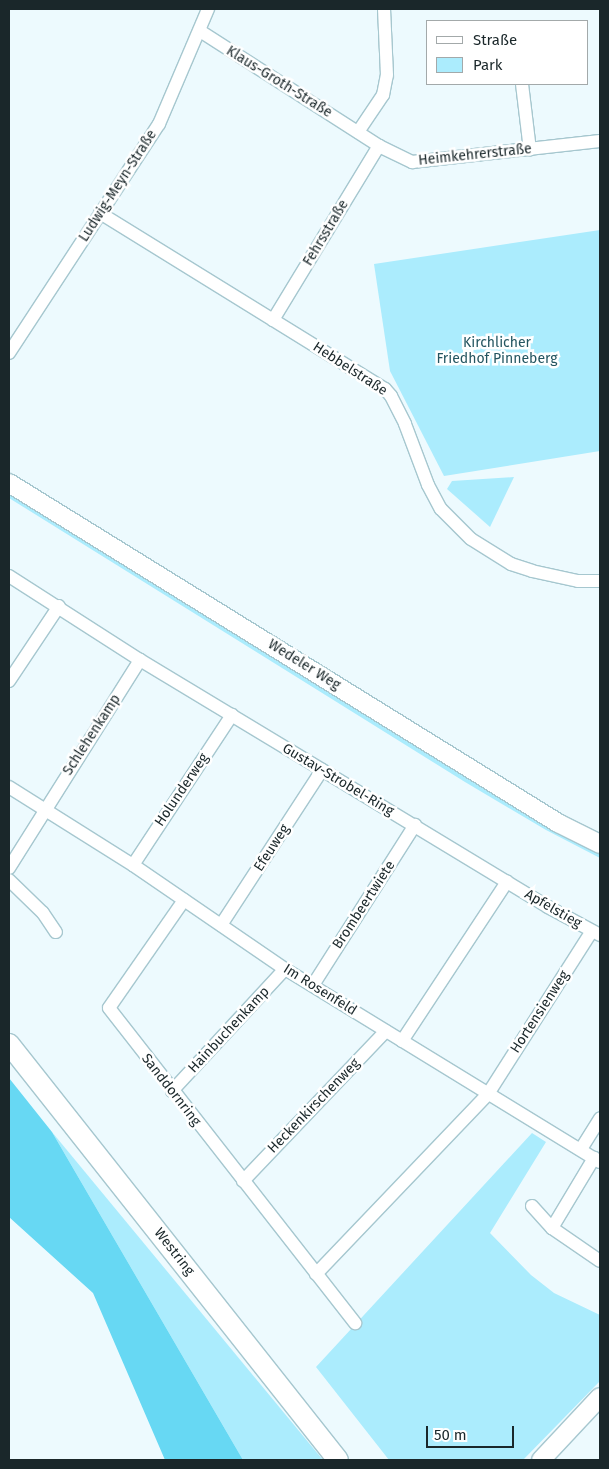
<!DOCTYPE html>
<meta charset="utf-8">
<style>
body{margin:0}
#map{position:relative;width:609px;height:1469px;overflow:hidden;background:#edfafe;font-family:"Fira Sans",sans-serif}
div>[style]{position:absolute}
.green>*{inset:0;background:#abecfd}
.forest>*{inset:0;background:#67d8f3}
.roads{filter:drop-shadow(1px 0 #a6c7cf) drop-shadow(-1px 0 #a6c7cf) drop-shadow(0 1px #a6c7cf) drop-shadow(0 -1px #a6c7cf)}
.street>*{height:12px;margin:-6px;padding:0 6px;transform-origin:6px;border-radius:6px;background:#fff}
.secondary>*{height:18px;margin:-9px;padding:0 9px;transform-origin:9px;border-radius:9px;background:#fff}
.primary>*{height:20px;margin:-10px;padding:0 10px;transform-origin:10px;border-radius:10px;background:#fff}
span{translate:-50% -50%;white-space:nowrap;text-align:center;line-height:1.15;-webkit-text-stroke:5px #fff;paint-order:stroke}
.street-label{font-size:14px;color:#1a272a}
.park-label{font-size:14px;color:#245560}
.frame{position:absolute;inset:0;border:10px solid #1a272a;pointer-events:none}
.legend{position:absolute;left:426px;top:20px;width:162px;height:65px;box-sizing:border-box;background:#fff;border:1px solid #a3a9aa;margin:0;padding:6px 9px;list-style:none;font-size:15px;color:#1a272a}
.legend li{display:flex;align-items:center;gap:10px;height:25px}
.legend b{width:25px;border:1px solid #a3a9aa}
.scale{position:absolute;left:426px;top:1426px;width:88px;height:22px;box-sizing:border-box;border:2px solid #1a272a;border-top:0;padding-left:6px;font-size:15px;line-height:18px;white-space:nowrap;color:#1a272a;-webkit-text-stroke:4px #fff;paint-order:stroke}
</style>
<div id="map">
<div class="green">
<div style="clip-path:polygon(600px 230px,600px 451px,444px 476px,390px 371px,374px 264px)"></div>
<div style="clip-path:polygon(514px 477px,490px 527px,447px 489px,452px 481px)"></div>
<div style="clip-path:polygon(9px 491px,600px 851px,600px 858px,546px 830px,465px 782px,9px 498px)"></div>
<div style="clip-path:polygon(52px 1132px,323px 1460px,243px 1460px)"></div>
<div style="clip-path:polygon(532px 1133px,546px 1142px,490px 1233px,531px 1275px,554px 1293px,600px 1315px,600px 1381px,523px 1460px,389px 1460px,316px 1367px)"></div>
</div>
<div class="forest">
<div style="clip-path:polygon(9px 1078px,52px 1132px,243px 1460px,165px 1460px,93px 1293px,9px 1217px)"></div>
</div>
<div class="roads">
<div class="street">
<div style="left:200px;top:31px;width:213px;rotate:32.7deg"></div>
<div style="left:379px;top:146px;width:37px;rotate:26deg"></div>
<div style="left:412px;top:162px;width:189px;rotate:-6.4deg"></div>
<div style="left:522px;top:84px;width:66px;rotate:83.1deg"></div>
<div style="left:358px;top:132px;width:45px;rotate:-56deg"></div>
<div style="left:383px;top:95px;width:20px;rotate:-79deg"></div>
<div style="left:387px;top:75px;width:66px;rotate:-92.6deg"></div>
<div style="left:100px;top:213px;width:335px;rotate:31.7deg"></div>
<div style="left:385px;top:389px;width:9px;rotate:49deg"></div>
<div style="left:391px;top:396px;width:31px;rotate:63deg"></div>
<div style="left:405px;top:424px;width:65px;rotate:69.3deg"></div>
<div style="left:428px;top:485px;width:27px;rotate:62deg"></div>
<div style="left:441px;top:509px;width:42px;rotate:45deg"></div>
<div style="left:471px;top:539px;width:47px;rotate:32deg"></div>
<div style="left:511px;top:564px;width:22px;rotate:18deg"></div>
<div style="left:532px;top:571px;width:47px;rotate:12.3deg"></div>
<div style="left:578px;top:581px;width:22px"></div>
<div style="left:273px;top:320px;width:204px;rotate:-58.7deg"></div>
<div style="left:9px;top:353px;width:274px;rotate:-56.8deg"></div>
<div style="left:159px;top:124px;width:125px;rotate:-66.9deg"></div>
<div style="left:9px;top:576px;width:156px;rotate:32.7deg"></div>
<div style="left:140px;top:660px;width:213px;rotate:31.1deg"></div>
<div style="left:322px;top:770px;width:264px;rotate:31.2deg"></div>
<div style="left:548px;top:907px;width:59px;rotate:28.3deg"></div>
<div style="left:9px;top:681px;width:90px;rotate:-56.3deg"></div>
<div style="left:9px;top:787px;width:146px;rotate:32.2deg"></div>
<div style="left:133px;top:865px;width:184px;rotate:34.4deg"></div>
<div style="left:285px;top:969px;width:369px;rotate:31.5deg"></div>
<div style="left:133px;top:865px;width:180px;rotate:-56.6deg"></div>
<div style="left:9px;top:868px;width:246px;rotate:-57.8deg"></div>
<div style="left:9px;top:880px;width:47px;rotate:44.1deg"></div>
<div style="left:43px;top:913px;width:23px;rotate:56deg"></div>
<div style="left:184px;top:900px;width:131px;rotate:124.8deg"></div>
<div style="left:109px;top:1008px;width:400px;rotate:52deg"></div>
<div style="left:221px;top:925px;width:185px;rotate:-56.9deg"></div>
<div style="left:313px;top:985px;width:190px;rotate:-57.5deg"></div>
<div style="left:402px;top:1041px;width:191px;rotate:-56.6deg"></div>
<div style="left:172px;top:1091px;width:166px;rotate:-47.2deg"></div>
<div style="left:581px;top:1149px;width:36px;rotate:-58deg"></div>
<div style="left:243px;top:1181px;width:207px;rotate:-46.4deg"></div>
<div style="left:532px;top:1206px;width:30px;rotate:48deg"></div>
<div style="left:552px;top:1228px;width:58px;rotate:34.5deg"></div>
<div style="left:552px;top:1228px;width:82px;rotate:-59deg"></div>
<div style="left:316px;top:1274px;width:249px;rotate:-46.3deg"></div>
<div style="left:488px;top:1094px;width:193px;rotate:-57.5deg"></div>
</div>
<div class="secondary">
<div style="left:9px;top:483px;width:646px;rotate:31.77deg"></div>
<div style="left:558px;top:823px;width:47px;rotate:26.6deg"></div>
<div style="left:541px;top:1460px;width:86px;rotate:-46.9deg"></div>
</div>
<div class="primary">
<div style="left:9px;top:1044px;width:530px;rotate:51.66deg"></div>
</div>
</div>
<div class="street-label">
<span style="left:279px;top:82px;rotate:32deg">Klaus-Groth-Straße</span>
<span style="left:475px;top:155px;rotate:-6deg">Heimkehrerstraße</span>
<span style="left:118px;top:186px;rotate:-57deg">Ludwig-Meyn-Straße</span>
<span style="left:326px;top:233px;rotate:-59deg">Fehrsstraße</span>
<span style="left:350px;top:369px;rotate:33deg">Hebbelstraße</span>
<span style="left:304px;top:665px;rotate:32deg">Wedeler Weg</span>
<span style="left:92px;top:735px;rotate:-57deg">Schlehenkamp</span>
<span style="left:338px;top:780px;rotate:31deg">Gustav-Strobel-Ring</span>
<span style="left:182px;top:790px;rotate:-56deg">Holunderweg</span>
<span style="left:272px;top:848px;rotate:-57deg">Efeuweg</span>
<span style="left:364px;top:905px;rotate:-57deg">Brombeertwiete</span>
<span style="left:553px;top:909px;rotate:30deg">Apfelstieg</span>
<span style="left:320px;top:990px;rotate:32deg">Im Rosenfeld</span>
<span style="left:540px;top:1012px;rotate:-57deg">Hortensienweg</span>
<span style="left:229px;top:1030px;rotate:-47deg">Hainbuchenkamp</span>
<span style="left:171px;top:1090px;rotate:52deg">Sanddornring</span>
<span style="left:314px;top:1106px;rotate:-46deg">Heckenkirschenweg</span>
<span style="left:174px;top:1252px;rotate:52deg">Westring</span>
</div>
<div class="park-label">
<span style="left:497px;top:351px">Kirchlicher<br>Friedhof Pinneberg</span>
</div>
<div class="frame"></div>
<ul class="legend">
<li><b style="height:6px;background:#fff"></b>Straße</li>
<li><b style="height:14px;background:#abecfd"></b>Park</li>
</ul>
<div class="scale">50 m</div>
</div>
